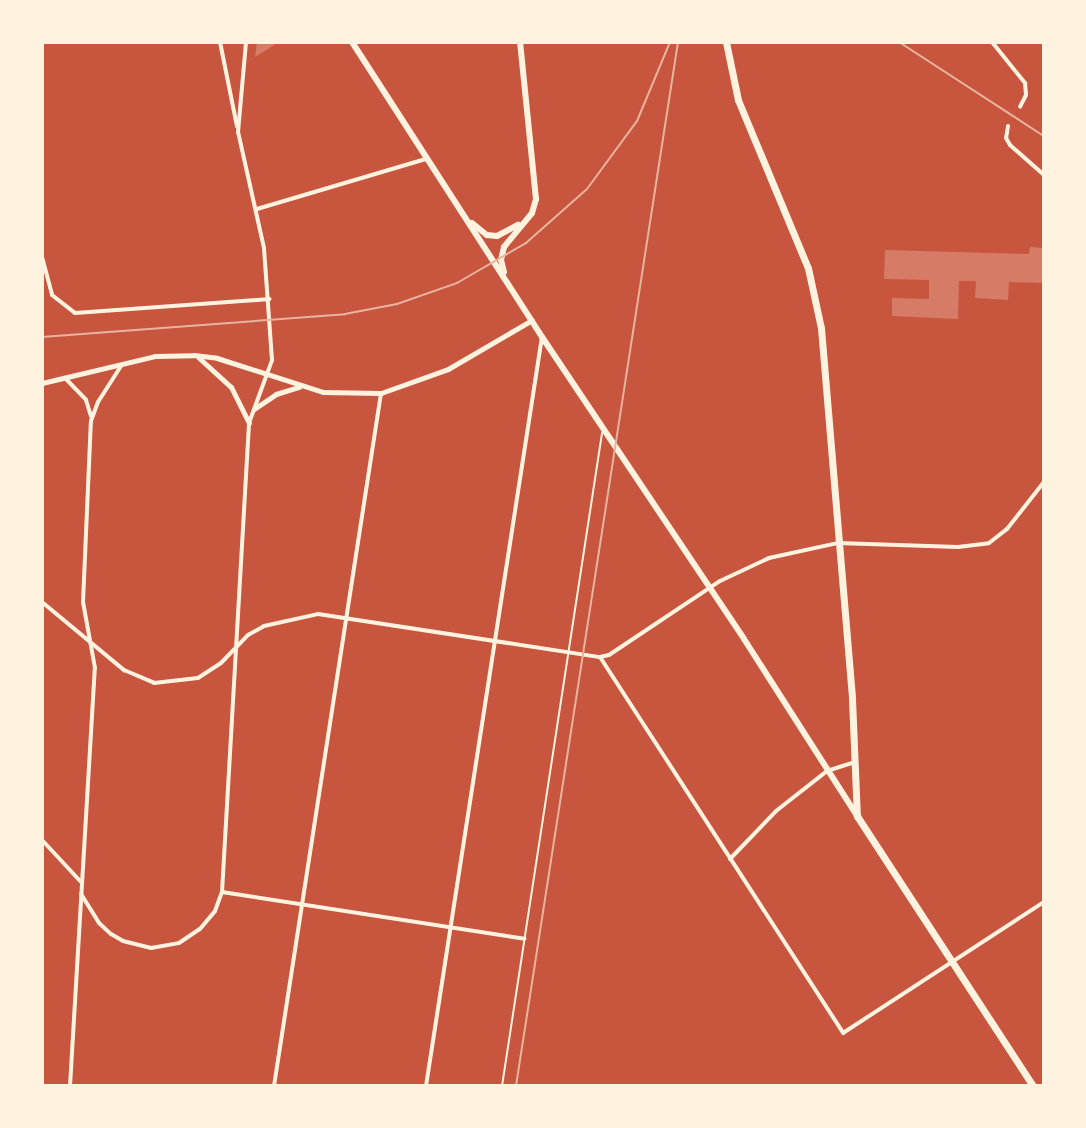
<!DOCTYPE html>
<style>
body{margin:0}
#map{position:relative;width:1086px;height:1128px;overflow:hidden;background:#c8553d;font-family:Figtree,sans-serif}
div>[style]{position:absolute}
.building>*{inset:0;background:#d67c66}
.service>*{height:2px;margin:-1px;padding:0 1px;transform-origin:1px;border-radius:1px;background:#fff3e0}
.minor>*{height:4px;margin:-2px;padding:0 2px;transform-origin:2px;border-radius:2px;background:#fff3e0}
.tertiary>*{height:5px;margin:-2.5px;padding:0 2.5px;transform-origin:2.5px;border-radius:2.5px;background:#fff3e0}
.secondary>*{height:6px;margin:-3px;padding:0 3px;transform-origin:3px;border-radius:3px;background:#fff3e0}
.primary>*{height:7px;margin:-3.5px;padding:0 3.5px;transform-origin:3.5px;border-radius:3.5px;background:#fff3e0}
.rail>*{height:2px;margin:-1px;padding:0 1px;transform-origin:1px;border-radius:1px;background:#e9b49f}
span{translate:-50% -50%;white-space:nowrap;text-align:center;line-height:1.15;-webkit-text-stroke:8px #fff3e0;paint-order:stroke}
.frame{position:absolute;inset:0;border:44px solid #fff3e0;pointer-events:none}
</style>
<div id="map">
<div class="building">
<div style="clip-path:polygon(257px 42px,279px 42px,255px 57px)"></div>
<div style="clip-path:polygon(1030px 247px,1044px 248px,1044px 283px,1009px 282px,1008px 300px,975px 298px,976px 281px,959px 281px,958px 319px,892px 316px,892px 298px,929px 299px,929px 280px,884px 279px,885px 250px,1029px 254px)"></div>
</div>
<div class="service">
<div style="left:502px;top:1086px;width:661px;rotate:-81.29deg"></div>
</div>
<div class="minor">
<div style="left:220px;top:42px;width:86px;rotate:78.6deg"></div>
<div style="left:992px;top:42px;width:53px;rotate:51.2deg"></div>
<div style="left:1025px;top:83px;width:12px;rotate:85deg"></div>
<div style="left:1026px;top:95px;width:13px;rotate:117deg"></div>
<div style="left:1008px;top:126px;width:12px;rotate:99deg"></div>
<div style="left:1006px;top:138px;width:8px;rotate:60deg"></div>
<div style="left:1010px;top:145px;width:45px;rotate:41.4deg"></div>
<div style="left:257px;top:209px;width:176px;rotate:-16.5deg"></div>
<div style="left:42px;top:257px;width:39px;rotate:75deg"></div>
<div style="left:52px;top:295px;width:29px;rotate:38deg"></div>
<div style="left:75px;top:313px;width:195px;rotate:-4.1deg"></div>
<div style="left:66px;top:379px;width:29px;rotate:46deg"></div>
<div style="left:86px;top:400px;width:17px;rotate:73deg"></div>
<div style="left:42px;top:602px;width:107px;rotate:39.7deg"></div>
<div style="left:124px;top:670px;width:33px;rotate:23deg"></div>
<div style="left:154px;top:683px;width:44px;rotate:-6.5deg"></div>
<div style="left:198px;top:678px;width:27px;rotate:-33deg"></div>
<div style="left:221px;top:663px;width:39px;rotate:-46deg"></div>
<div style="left:248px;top:635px;width:18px;rotate:-29deg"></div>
<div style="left:264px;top:626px;width:55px;rotate:-12.5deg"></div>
<div style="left:318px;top:614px;width:285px;rotate:8.7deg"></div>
<div style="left:600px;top:657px;width:9px;rotate:-13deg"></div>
<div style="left:609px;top:655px;width:133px;rotate:-33.7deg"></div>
<div style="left:720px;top:581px;width:54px;rotate:-25.1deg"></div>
<div style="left:769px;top:558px;width:71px;rotate:-12.3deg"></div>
<div style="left:838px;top:543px;width:120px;rotate:1.9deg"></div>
<div style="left:958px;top:547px;width:31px;rotate:-7deg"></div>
<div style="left:989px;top:543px;width:23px;rotate:-38deg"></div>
<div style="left:1007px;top:529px;width:60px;rotate:-51.8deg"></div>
<div style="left:600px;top:657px;width:448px;rotate:57.1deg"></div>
<div style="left:843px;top:1033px;width:240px;rotate:-33.1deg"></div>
<div style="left:42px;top:840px;width:57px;rotate:47.1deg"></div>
<div style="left:730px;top:859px;width:66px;rotate:-46.2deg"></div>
<div style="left:776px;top:811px;width:65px;rotate:-38.1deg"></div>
<div style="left:827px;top:771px;width:29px;rotate:-18deg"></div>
<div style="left:222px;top:892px;width:306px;rotate:8.8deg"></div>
<div style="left:81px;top:894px;width:34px;rotate:58deg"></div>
<div style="left:99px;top:923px;width:16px;rotate:43deg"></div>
<div style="left:111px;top:934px;width:14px;rotate:30deg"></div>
<div style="left:123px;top:941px;width:29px;rotate:14deg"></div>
<div style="left:151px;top:948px;width:28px;rotate:-10deg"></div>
<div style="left:179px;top:943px;width:25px;rotate:-34deg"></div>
<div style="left:200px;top:929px;width:23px;rotate:-50deg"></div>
<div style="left:215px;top:911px;width:20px;rotate:-70deg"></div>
<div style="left:222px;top:892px;width:470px;rotate:-86.7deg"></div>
<div style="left:249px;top:423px;width:67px;rotate:-69.9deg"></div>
<div style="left:272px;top:360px;width:112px;rotate:-94.1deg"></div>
<div style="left:264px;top:248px;width:119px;rotate:-102.6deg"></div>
<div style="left:238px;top:132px;width:90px;rotate:-84.9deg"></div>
<div style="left:70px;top:1086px;width:419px;rotate:-86.6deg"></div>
<div style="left:95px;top:668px;width:67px;rotate:-100.3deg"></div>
<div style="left:83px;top:602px;width:181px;rotate:-87.5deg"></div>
<div style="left:91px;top:421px;width:20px;rotate:-70deg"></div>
<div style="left:98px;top:402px;width:43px;rotate:-57.4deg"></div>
<div style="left:274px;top:1086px;width:701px;rotate:-81.22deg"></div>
<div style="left:426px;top:1086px;width:758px;rotate:-81.2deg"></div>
</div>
<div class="tertiary">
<div style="left:198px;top:357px;width:45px;rotate:42.3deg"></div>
<div style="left:231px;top:387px;width:40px;rotate:63.4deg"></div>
<div style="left:42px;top:383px;width:116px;rotate:-13.4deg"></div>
<div style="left:155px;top:356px;width:39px;rotate:-1deg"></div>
<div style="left:194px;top:355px;width:23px;rotate:7deg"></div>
<div style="left:217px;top:358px;width:111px;rotate:17.8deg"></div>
<div style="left:323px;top:392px;width:58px;rotate:1deg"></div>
<div style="left:381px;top:393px;width:71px;rotate:-19.7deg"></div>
<div style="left:448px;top:369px;width:97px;rotate:-30.3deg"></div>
<div style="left:254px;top:409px;width:27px;rotate:-34deg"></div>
<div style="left:276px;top:394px;width:24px;rotate:-17deg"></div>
</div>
<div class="secondary">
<div style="left:352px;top:42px;width:351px;rotate:57.2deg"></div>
<div style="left:542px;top:337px;width:363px;rotate:56.2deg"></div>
<div style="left:744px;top:639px;width:210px;rotate:57.4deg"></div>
<div style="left:472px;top:223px;width:19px;rotate:39deg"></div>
<div style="left:487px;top:235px;width:10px;rotate:6deg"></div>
<div style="left:497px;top:236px;width:24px;rotate:-28deg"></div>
<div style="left:504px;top:272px;width:12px;rotate:-104deg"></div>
<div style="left:501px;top:260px;width:13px;rotate:-77deg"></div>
<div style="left:504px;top:247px;width:44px;rotate:-50.5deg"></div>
<div style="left:532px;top:213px;width:15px;rotate:-74deg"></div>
<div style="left:536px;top:199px;width:158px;rotate:-95.8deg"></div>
</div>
<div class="primary">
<div style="left:726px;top:42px;width:59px;rotate:78.3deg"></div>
<div style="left:738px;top:100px;width:182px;rotate:67.4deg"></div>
<div style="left:808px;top:268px;width:61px;rotate:77.8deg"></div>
<div style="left:821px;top:328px;width:372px;rotate:85.2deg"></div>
<div style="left:852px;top:699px;width:117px;rotate:87.6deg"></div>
<div style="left:857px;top:816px;width:322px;rotate:56.9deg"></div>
</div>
<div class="rail">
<div style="left:899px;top:42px;width:173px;rotate:33deg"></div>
<div style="left:42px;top:337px;width:304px;rotate:-4.3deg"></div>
<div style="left:345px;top:314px;width:53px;rotate:-10.9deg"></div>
<div style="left:397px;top:304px;width:64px;rotate:-19.3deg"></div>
<div style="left:457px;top:283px;width:80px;rotate:-30.1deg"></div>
<div style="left:526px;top:243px;width:81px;rotate:-41.5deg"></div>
<div style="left:587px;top:189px;width:84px;rotate:-53.7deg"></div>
<div style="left:637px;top:121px;width:86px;rotate:-67.3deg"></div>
<div style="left:516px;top:1086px;width:1056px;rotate:-81.18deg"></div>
</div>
<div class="frame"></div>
</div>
